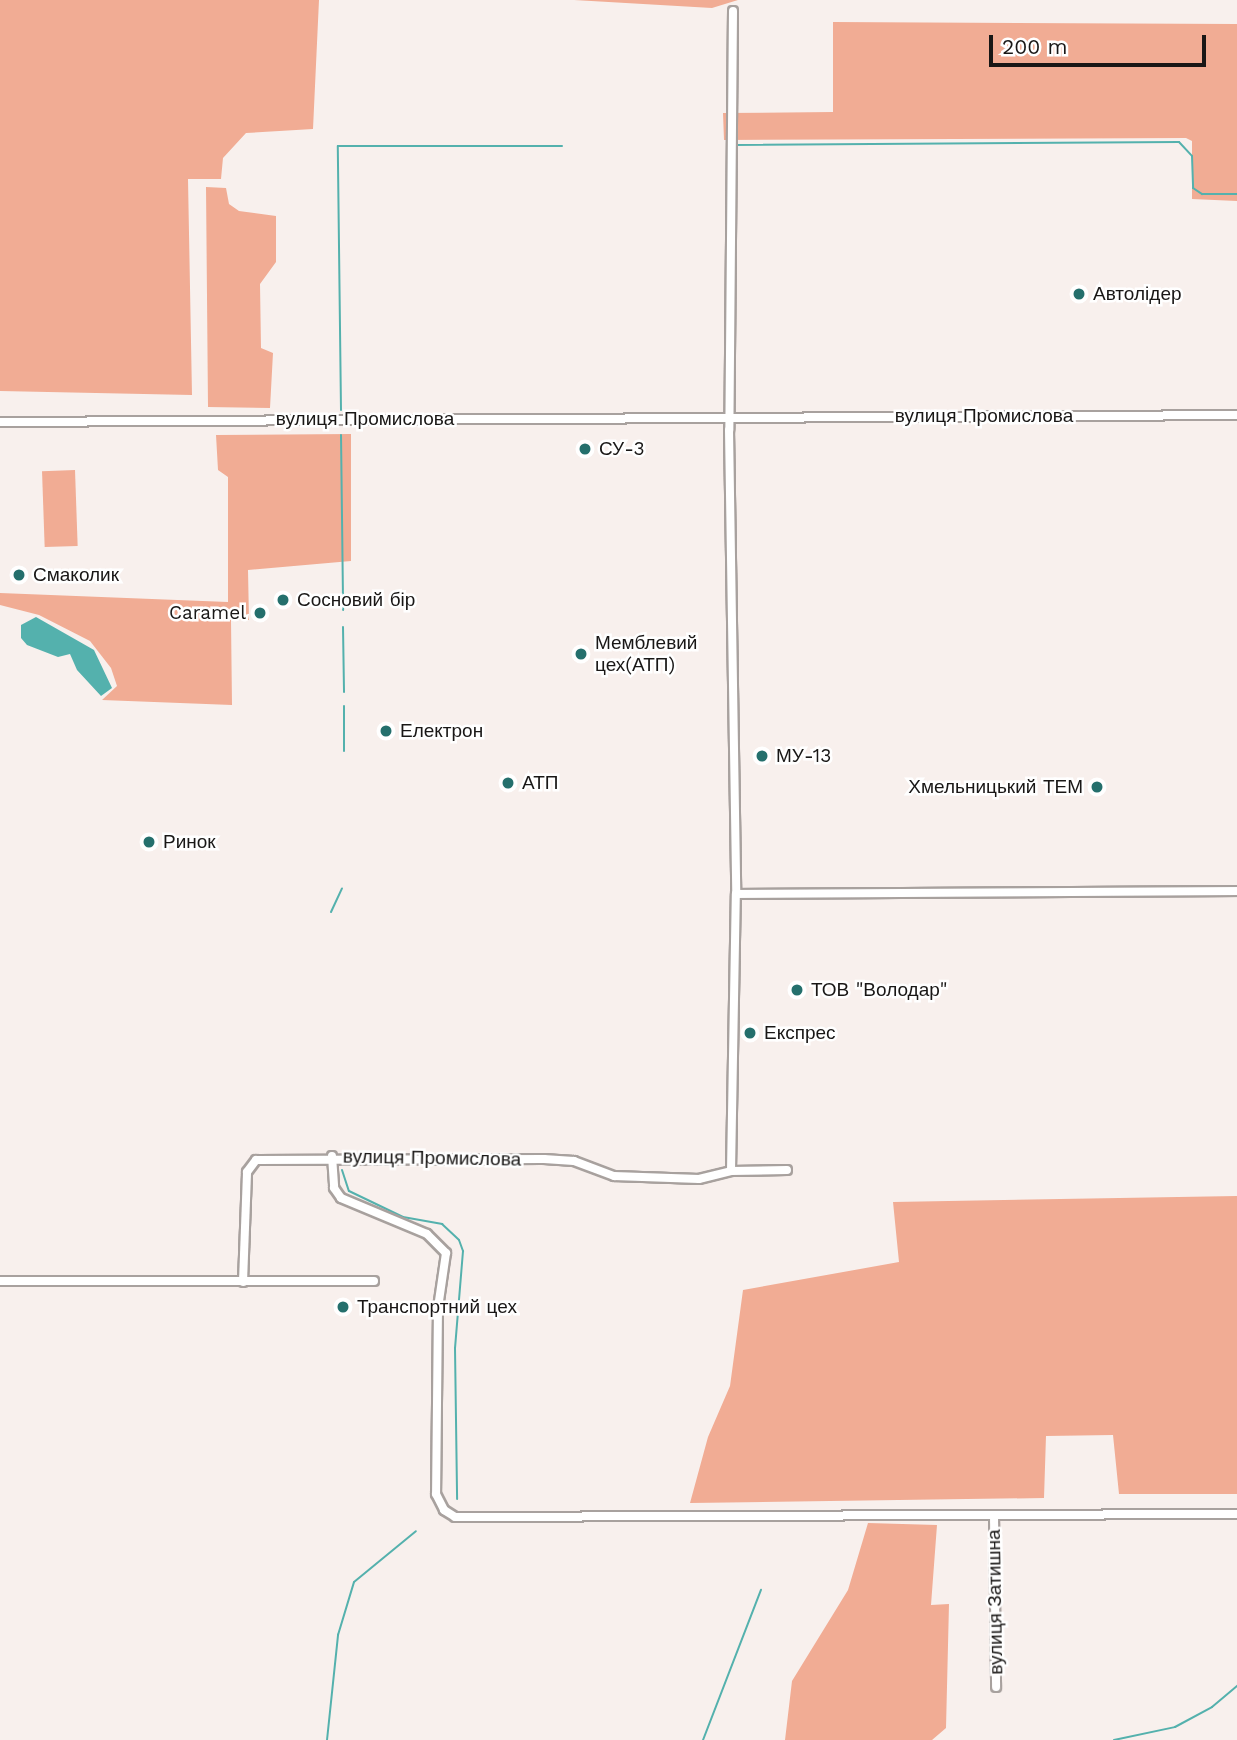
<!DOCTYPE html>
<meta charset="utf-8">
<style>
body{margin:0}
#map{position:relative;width:1237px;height:1740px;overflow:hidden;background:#f8f0ed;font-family:"Work Sans",sans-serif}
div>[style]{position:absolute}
.forest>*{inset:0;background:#f1ac94;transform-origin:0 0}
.water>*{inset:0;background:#54b1ad}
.stream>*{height:2px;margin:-1px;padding:0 1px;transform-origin:1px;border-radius:1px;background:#54b1ad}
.roads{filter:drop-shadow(2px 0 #a8a19e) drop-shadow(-2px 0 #a8a19e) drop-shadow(0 2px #a8a19e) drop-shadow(0 -2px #a8a19e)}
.street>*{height:8px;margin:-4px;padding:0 4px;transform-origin:4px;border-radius:4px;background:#fff}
.dots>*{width:19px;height:19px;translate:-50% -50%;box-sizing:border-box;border:4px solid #fff;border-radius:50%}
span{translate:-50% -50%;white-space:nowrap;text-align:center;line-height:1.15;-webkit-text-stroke:5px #fff;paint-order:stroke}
.poi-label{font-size:19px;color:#191716}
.left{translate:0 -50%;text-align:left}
.right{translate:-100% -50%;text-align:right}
.street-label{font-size:19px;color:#191716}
.scale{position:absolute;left:989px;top:35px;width:217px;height:32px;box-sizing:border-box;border:4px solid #191716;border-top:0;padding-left:9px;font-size:21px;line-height:24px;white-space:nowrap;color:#191716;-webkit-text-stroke:5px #fff;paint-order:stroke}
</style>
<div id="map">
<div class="forest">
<div style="clip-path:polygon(0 0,319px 0,313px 129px,246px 133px,223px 158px,221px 179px,188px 179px,192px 395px,0 391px)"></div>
<div style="clip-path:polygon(574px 0,738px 0,712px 8px)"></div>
<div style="clip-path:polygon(833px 22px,1237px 24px,1237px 201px,1192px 199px,1192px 141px,1186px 138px,724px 140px,723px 113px,833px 112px)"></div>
<div style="clip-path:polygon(206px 187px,226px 188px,229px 204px,239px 211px,276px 216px,276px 262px,260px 284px,261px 348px,273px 353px,270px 408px,208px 407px)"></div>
<div style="clip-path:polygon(351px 434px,351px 561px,248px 570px,249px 620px,231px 620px,232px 705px,102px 700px,117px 686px,111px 668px,90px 641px,39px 615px,0 605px,0 593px,228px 602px,228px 477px,218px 470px,216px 435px)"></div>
<div style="left:75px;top:470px;width:76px;height:33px;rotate:88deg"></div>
<div style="clip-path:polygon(1237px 1196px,1237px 1494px,1119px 1494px,1113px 1435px,1046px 1436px,1044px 1498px,690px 1503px,708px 1437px,730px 1386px,743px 1290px,899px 1262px,893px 1202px)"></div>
<div style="clip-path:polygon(868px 1523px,937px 1525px,931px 1605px,949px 1604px,946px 1728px,932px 1740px,785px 1740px,792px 1681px,848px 1590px)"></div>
</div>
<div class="water">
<div style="clip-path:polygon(36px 617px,94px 650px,112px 688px,101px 696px,77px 670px,70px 654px,58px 657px,27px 645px,21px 638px,21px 625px)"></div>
</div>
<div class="stream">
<div style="left:734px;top:145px;width:445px;rotate:-0.4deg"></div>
<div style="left:1179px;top:142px;width:19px;rotate:47deg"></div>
<div style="left:1192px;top:156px;width:32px;rotate:88deg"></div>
<div style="left:1193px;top:188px;width:11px;rotate:34deg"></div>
<div style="left:1202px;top:194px;width:35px"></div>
<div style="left:341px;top:410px;width:264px;rotate:-90.7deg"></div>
<div style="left:338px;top:146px;width:224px"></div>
<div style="left:341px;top:435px;width:175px;rotate:89.3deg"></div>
<div style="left:343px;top:627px;width:65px;rotate:89.1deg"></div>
<div style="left:344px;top:706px;width:45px;rotate:90deg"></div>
<div style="left:331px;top:912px;width:26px;rotate:-65deg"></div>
<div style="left:342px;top:1170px;width:22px;rotate:72deg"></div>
<div style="left:349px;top:1191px;width:60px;rotate:25.7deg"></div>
<div style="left:403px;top:1217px;width:40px;rotate:10deg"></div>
<div style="left:442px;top:1224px;width:23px;rotate:43deg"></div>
<div style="left:459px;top:1240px;width:12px;rotate:70deg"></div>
<div style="left:463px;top:1251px;width:97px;rotate:94.7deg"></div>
<div style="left:455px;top:1348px;width:151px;rotate:89.2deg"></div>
<div style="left:327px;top:1740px;width:106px;rotate:-84deg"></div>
<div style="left:338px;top:1635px;width:55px;rotate:-73.2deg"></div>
<div style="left:354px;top:1582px;width:80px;rotate:-39.4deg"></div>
<div style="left:703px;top:1740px;width:161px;rotate:-68.9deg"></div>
<div style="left:1114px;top:1740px;width:62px;rotate:-12deg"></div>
<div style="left:1175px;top:1727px;width:42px;rotate:-28.4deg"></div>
<div style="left:1212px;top:1707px;width:33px;rotate:-40deg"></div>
</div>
<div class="roads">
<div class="street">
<div style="left:733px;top:11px;width:419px;rotate:90.5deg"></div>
<div style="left:729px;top:430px;width:464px;rotate:89.1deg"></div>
<div style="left:0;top:422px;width:1237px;rotate:-0.32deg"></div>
<div style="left:332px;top:1156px;width:32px;rotate:86deg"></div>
<div style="left:334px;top:1188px;width:12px;rotate:55deg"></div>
<div style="left:341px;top:1198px;width:93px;rotate:22.7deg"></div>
<div style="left:427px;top:1234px;width:27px;rotate:45deg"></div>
<div style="left:446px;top:1253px;width:56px;rotate:98.3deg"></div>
<div style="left:438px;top:1308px;width:186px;rotate:90.6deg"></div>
<div style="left:436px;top:1494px;width:18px;rotate:63deg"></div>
<div style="left:444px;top:1510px;width:13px;rotate:32deg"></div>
<div style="left:455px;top:1517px;width:782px;rotate:-0.22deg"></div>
<div style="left:731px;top:1171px;width:277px;rotate:-89deg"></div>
<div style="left:736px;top:894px;width:501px;rotate:-0.34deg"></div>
<div style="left:0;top:1281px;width:374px"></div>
<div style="left:243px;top:1282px;width:110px;rotate:-87.9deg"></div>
<div style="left:247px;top:1172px;width:15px;rotate:-53deg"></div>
<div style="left:256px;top:1160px;width:288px;rotate:-0.2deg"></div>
<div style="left:544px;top:1159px;width:30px;rotate:4deg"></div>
<div style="left:574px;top:1161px;width:43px;rotate:20.6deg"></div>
<div style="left:614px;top:1176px;width:85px;rotate:2deg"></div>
<div style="left:699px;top:1179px;width:33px;rotate:-14deg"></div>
<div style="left:731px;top:1171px;width:56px;rotate:-1deg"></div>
<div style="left:994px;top:1516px;width:171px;rotate:89.3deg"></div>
</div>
</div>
<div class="dots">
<div style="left:1079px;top:294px;background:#246f6c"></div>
<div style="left:585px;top:449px;background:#246f6c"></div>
<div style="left:19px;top:575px;background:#246f6c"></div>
<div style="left:283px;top:600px;background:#246f6c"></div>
<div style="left:260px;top:613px;background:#246f6c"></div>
<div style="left:581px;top:654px;background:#246f6c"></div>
<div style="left:386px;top:731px;background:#246f6c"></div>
<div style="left:762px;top:756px;background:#246f6c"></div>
<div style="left:508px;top:783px;background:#246f6c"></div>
<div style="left:1097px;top:787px;background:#246f6c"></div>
<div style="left:149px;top:842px;background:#246f6c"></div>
<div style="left:797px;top:990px;background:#246f6c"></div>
<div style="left:750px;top:1033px;background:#246f6c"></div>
<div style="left:343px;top:1307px;background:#246f6c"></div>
</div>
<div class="poi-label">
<span class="left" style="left:1093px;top:294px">Автолідер</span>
<span class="left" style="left:599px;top:449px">СУ-3</span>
<span class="left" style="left:33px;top:575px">Смаколик</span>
<span class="left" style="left:297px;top:600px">Сосновий бір</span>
<span class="right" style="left:246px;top:613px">Caramel</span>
<span class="left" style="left:595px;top:654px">Мемблевий<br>цех(АТП)</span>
<span class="left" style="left:400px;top:731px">Електрон</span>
<span class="left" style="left:776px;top:756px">МУ-13</span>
<span class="left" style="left:522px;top:783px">АТП</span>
<span class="right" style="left:1083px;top:787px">Хмельницький ТЕМ</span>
<span class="left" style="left:163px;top:842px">Ринок</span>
<span class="left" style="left:811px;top:990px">ТОВ "Володар"</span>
<span class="left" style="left:764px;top:1033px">Експрес</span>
<span class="left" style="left:357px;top:1307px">Транспортний цех</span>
</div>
<div class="street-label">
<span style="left:984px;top:416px">вулиця Промислова</span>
<span style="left:365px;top:419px">вулиця Промислова</span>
<span style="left:432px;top:1158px;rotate:1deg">вулиця Промислова</span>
<span style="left:995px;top:1602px;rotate:-91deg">вулиця Затишна</span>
</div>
<div class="scale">200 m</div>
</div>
